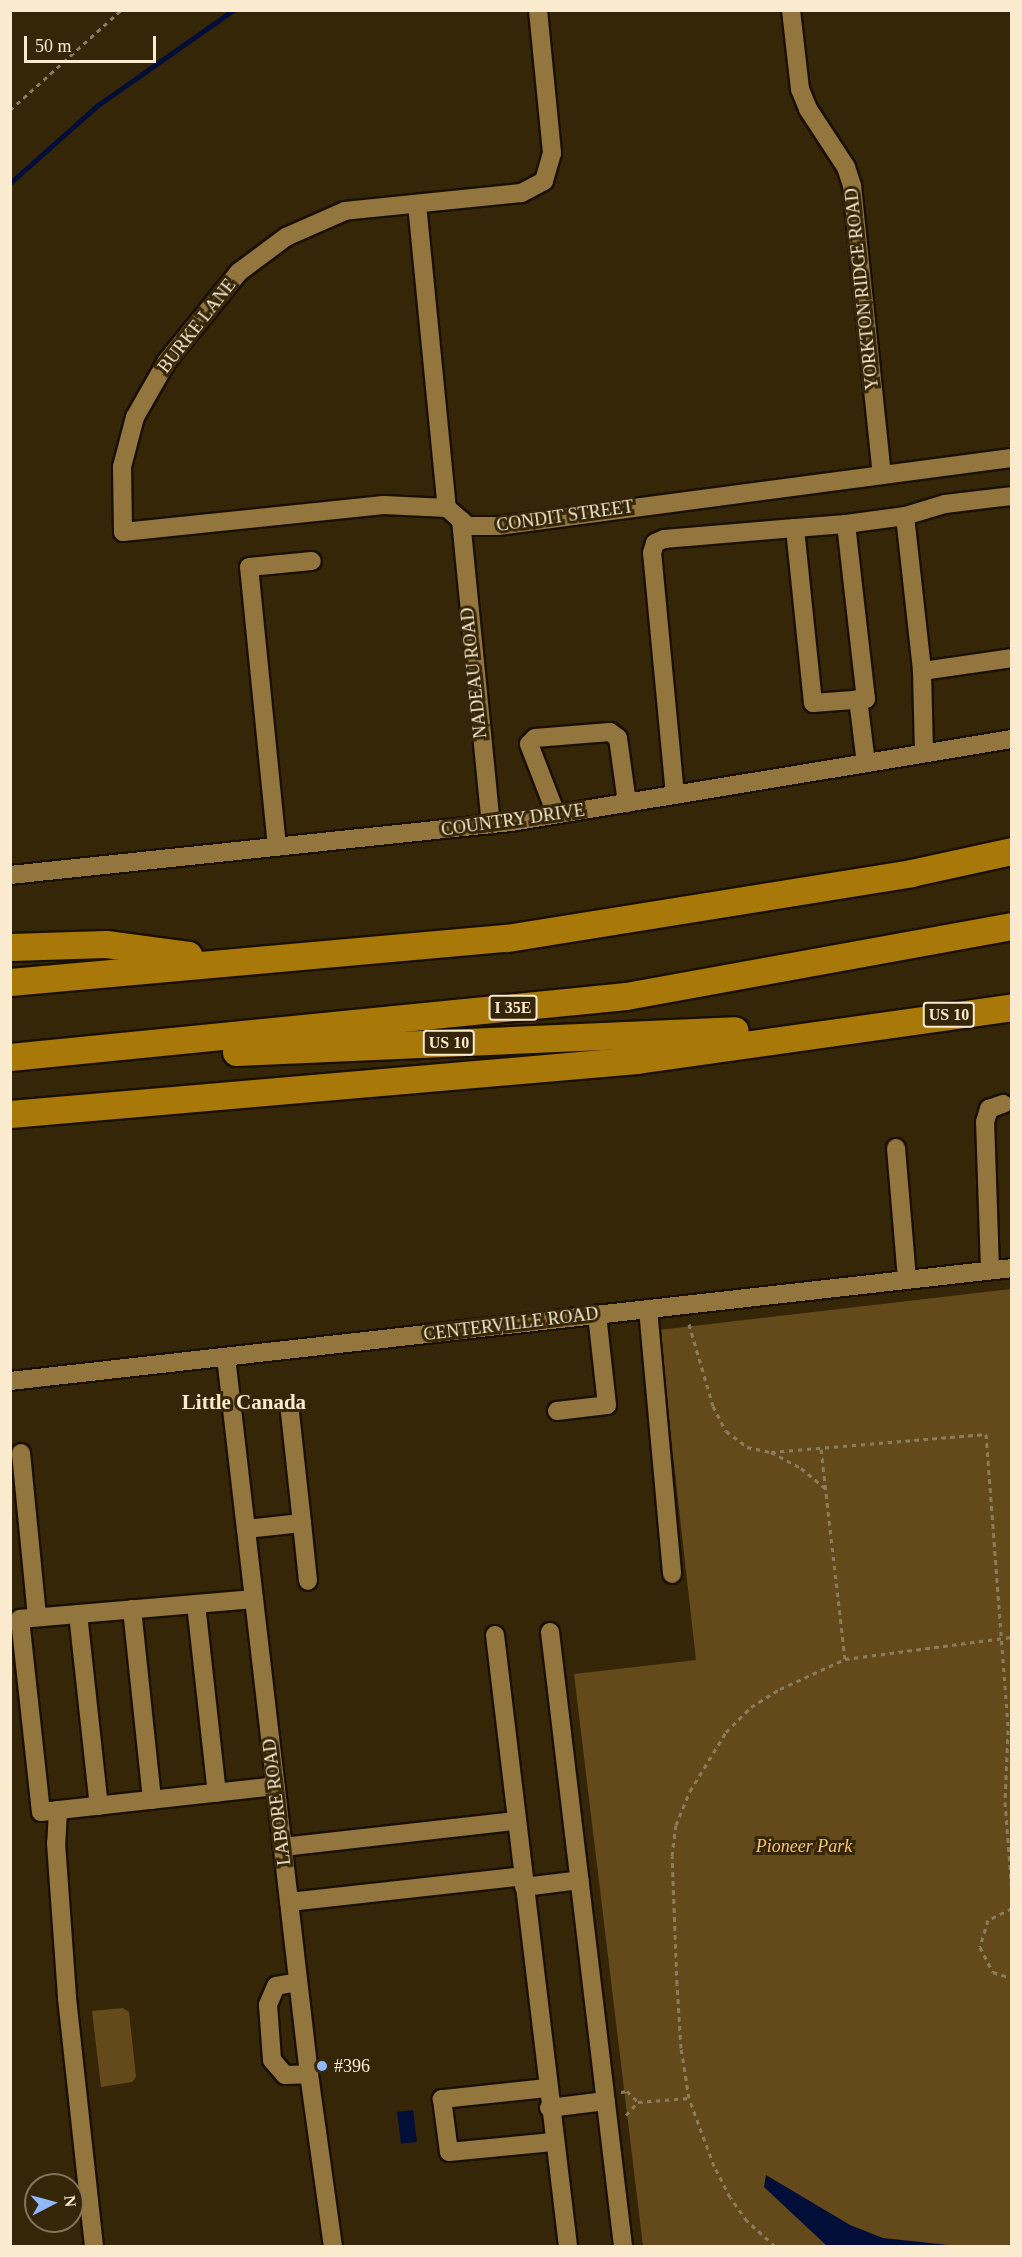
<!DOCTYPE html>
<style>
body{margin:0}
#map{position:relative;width:1022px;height:2257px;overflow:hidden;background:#352608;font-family:"Times New Roman",serif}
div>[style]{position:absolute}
.green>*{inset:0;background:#644a1a}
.water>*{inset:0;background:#000e38;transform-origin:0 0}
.stream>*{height:5px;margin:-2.5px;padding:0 2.5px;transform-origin:2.5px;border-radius:2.5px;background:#000e38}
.path>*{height:3px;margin-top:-1.5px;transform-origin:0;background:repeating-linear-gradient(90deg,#8b7c5f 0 4.5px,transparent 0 9px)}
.roads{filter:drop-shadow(2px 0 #191002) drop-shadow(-2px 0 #191002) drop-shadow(0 2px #191002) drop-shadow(0 -2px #191002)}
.minor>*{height:18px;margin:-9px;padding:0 9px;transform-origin:9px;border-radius:9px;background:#93753e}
.highway>*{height:27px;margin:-13.5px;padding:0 13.5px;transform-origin:13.5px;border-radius:13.5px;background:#a87908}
.dots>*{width:16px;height:16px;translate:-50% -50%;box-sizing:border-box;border:3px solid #352608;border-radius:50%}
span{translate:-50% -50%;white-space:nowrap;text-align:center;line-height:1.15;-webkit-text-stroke:6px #352608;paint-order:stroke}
.shield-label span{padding:2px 4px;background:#352608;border:2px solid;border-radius:4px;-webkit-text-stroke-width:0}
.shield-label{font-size:16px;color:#faeace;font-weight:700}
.street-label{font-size:18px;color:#faeace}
.park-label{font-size:18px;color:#f5c571;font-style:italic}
.poi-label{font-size:18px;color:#faeace}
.left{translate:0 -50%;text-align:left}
.quarter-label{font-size:21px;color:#faeace;font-weight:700}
.frame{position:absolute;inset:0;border:12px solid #faeace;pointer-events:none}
.north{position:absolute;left:24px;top:2173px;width:60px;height:60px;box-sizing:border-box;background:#352608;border:2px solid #847457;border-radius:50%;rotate:84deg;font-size:16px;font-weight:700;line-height:24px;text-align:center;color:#faeace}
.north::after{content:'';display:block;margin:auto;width:21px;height:27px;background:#90b8fd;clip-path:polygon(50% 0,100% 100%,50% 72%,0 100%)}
.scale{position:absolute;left:24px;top:36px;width:132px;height:27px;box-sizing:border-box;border:3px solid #faeace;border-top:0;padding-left:8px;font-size:18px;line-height:21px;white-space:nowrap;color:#faeace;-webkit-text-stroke:4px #352608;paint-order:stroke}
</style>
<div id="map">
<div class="green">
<div style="clip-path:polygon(1011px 1289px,1011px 2246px,643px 2246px,574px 1674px,696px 1660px,659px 1330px)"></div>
<div style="clip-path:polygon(123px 2008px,129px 2012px,136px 2077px,132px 2082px,101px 2087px,92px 2011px)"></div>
</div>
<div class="water">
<div style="left:413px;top:2110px;width:32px;height:16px;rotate:83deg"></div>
<div style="clip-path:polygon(766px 2175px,850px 2225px,883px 2238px,958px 2246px,827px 2246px,764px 2187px)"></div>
</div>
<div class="stream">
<div style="left:10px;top:183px;width:118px;rotate:-41.6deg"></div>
<div style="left:98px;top:105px;width:165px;rotate:-35.1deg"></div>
</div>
<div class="path">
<div style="left:10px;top:110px;width:149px;rotate:-42deg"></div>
<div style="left:689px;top:1324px;width:85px;rotate:73.7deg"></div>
<div style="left:713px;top:1406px;width:28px;rotate:63deg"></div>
<div style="left:726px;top:1431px;width:26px;rotate:37deg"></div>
<div style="left:747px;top:1447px;width:25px;rotate:12deg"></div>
<div style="left:771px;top:1452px;width:34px;rotate:28deg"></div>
<div style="left:801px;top:1468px;width:31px;rotate:40deg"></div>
<div style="left:821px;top:1449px;width:211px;rotate:83.5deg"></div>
<div style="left:771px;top:1452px;width:216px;rotate:-4.8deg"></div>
<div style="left:986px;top:1434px;width:297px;rotate:85.7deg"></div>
<div style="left:1008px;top:1730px;width:72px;rotate:92.4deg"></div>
<div style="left:1005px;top:1802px;width:90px;rotate:85.6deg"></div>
<div style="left:1012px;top:1908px;width:27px;rotate:153deg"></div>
<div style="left:988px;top:1920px;width:28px;rotate:107deg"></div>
<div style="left:980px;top:1947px;width:28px;rotate:63deg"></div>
<div style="left:993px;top:1972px;width:20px;rotate:18deg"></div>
<div style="left:621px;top:2092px;width:6px;rotate:-9deg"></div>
<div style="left:627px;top:2091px;width:16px;rotate:45deg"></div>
<div style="left:638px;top:2102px;width:51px;rotate:-4.5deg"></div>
<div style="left:626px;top:2115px;width:18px;rotate:-47deg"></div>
<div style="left:775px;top:2246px;width:38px;rotate:-138deg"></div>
<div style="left:747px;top:2221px;width:29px;rotate:-125deg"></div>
<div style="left:730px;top:2197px;width:35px;rotate:-117deg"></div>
<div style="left:714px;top:2166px;width:72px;rotate:-110.2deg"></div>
<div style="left:689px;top:2098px;width:51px;rotate:-99.1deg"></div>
<div style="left:681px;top:2048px;width:64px;rotate:-93.6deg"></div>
<div style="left:677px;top:1984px;width:128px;rotate:-92.2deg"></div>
<div style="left:672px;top:1856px;width:31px;rotate:-83deg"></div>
<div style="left:676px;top:1825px;width:37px;rotate:-68deg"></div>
<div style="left:690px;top:1791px;width:69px;rotate:-58.6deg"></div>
<div style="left:726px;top:1732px;width:35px;rotate:-45deg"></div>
<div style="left:751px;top:1707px;width:34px;rotate:-32deg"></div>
<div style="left:780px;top:1689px;width:72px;rotate:-24.8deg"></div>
<div style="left:845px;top:1659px;width:168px;rotate:-7.5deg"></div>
</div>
<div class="roads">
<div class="minor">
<div style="left:538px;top:10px;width:144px;rotate:84.4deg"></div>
<div style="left:552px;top:153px;width:29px;rotate:106deg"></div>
<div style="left:544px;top:181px;width:26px;rotate:152deg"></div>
<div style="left:521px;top:193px;width:177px;rotate:174.2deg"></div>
<div style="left:345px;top:211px;width:64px;rotate:156.2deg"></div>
<div style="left:286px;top:237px;width:59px;rotate:143.3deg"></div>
<div style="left:239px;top:272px;width:114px;rotate:129deg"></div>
<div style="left:167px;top:361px;width:64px;rotate:119.7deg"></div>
<div style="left:135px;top:417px;width:52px;rotate:104.6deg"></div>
<div style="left:122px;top:467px;width:65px;rotate:89.1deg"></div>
<div style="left:123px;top:532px;width:262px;rotate:-5.9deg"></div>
<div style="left:384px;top:505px;width:63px;rotate:2.7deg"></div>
<div style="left:447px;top:508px;width:28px;rotate:41deg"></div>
<div style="left:468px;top:526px;width:30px"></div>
<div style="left:498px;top:526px;width:518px;rotate:-7.54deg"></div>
<div style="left:791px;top:10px;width:80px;rotate:83.5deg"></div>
<div style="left:800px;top:89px;width:22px;rotate:68deg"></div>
<div style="left:808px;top:109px;width:69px;rotate:56.8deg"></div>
<div style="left:846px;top:167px;width:20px;rotate:72deg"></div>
<div style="left:852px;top:186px;width:290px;rotate:84.1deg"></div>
<div style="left:417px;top:204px;width:305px;rotate:84.4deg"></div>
<div style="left:905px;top:516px;width:42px;rotate:-16.7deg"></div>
<div style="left:945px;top:504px;width:67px;rotate:-6.8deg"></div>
<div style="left:461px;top:520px;width:306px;rotate:84.4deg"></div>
<div style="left:846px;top:524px;width:60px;rotate:-7.7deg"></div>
<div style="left:905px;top:516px;width:156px;rotate:83.7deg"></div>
<div style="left:922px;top:671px;width:82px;rotate:88.6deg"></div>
<div style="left:922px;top:671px;width:91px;rotate:-8.2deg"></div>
<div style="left:858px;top:699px;width:64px;rotate:82.9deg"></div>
<div style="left:675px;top:795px;width:243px;rotate:-95.4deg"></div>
<div style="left:652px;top:553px;width:10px;rotate:-73deg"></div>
<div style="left:655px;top:543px;width:10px;rotate:-24deg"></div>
<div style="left:664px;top:539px;width:131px;rotate:-4.8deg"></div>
<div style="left:795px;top:528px;width:51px;rotate:-4.5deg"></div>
<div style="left:846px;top:524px;width:176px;rotate:83.5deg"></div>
<div style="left:866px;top:699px;width:53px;rotate:175.7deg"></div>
<div style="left:813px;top:703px;width:176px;rotate:-95.9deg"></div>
<div style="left:556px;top:814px;width:75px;rotate:-111.1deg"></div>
<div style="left:529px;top:744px;width:8px;rotate:-45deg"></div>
<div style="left:535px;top:738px;width:75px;rotate:-4.6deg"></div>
<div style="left:610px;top:732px;width:10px;rotate:37deg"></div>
<div style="left:618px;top:738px;width:66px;rotate:82.1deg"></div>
<div style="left:277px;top:847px;width:281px;rotate:-95.7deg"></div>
<div style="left:249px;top:567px;width:63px;rotate:-5.4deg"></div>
<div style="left:10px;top:875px;width:504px;rotate:-6.04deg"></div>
<div style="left:511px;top:822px;width:508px;rotate:-9.41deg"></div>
<div style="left:896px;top:1148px;width:131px;rotate:85.2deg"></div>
<div style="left:990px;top:1270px;width:148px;rotate:-91.9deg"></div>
<div style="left:985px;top:1122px;width:14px;rotate:-73deg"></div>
<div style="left:989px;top:1109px;width:15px;rotate:-20deg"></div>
<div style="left:648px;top:1309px;width:266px;rotate:84.8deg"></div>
<div style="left:226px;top:1357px;width:722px;rotate:83.4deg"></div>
<div style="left:309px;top:2074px;width:174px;rotate:82.1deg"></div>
<div style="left:10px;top:1381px;width:1008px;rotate:-6.43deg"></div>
<div style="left:557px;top:1411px;width:50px;rotate:-6.8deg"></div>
<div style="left:607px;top:1405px;width:91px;rotate:-96.3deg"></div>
<div style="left:21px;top:1453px;width:165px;rotate:84.4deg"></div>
<div style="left:302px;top:1523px;width:58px;rotate:84.1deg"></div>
<div style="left:246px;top:1529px;width:56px;rotate:-6.1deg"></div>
<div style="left:302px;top:1523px;width:111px;rotate:-96.2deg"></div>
<div style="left:254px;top:1599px;width:235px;rotate:175.1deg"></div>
<div style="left:20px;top:1619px;width:194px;rotate:83.8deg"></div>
<div style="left:41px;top:1812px;width:236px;rotate:-6.3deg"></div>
<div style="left:196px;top:1604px;width:190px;rotate:83.7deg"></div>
<div style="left:132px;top:1609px;width:192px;rotate:84deg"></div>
<div style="left:78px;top:1614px;width:193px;rotate:83.8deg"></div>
<div style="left:550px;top:1632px;width:618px;rotate:83.22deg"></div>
<div style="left:495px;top:1635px;width:615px;rotate:83.19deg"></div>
<div style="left:58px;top:1810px;width:33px;rotate:93deg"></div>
<div style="left:56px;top:1843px;width:155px;rotate:85.9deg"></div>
<div style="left:67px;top:1998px;width:249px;rotate:83.8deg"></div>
<div style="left:283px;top:1847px;width:234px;rotate:-6.4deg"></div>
<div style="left:524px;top:1887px;width:56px;rotate:-7.1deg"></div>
<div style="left:289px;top:1902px;width:235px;rotate:-6.3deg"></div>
<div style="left:298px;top:1982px;width:22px;rotate:170deg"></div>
<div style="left:276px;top:1986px;width:21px;rotate:113deg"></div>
<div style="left:268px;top:2005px;width:55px;rotate:85.8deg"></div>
<div style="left:272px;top:2060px;width:20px;rotate:49deg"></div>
<div style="left:285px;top:2075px;width:24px;rotate:-2deg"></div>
<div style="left:547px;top:2088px;width:106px;rotate:174deg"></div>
<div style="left:442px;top:2099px;width:53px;rotate:82.5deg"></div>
<div style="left:449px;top:2152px;width:104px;rotate:-5.5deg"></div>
<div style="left:549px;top:2108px;width:57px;rotate:-7deg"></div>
</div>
<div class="highway">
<div style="left:10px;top:947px;width:96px;rotate:-1.8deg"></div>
<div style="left:106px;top:944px;width:83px;rotate:7.6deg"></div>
<div style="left:10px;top:982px;width:499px;rotate:-5.1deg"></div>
<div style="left:507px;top:938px;width:409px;rotate:-9.1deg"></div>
<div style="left:911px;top:873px;width:103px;rotate:-12.3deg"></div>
<div style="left:236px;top:1052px;width:499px;rotate:-2.5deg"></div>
<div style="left:10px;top:1057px;width:619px;rotate:-5.66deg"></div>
<div style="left:626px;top:996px;width:392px;rotate:-10.3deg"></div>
<div style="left:10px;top:1114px;width:629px;rotate:-4.92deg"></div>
<div style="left:637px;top:1060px;width:379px;rotate:-8deg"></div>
</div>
</div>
<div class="dots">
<div style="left:322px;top:2066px;background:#90b8fd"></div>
</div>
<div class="shield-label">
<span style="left:513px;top:1008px">I 35E</span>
<span style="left:949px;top:1015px">US 10</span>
<span style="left:449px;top:1043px">US 10</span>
</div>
<div class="street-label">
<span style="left:862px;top:289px;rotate:-96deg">YORKTON RIDGE ROAD</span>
<span style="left:197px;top:326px;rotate:-52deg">BURKE LANE</span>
<span style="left:565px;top:516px;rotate:-8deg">CONDIT STREET</span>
<span style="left:474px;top:673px;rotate:-96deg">NADEAU ROAD</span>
<span style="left:513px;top:820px;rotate:-8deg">COUNTRY DRIVE</span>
<span style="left:511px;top:1324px;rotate:-7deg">CENTERVILLE ROAD</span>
<span style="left:277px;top:1802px;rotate:-97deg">LABORE ROAD</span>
</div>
<div class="park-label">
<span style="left:804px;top:1846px">Pioneer Park</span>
</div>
<div class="poi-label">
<span class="left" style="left:334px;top:2066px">#396</span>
</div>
<div class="quarter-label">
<span style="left:244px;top:1402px">Little Canada</span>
</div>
<div class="frame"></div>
<div class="north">N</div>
<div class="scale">50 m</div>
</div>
